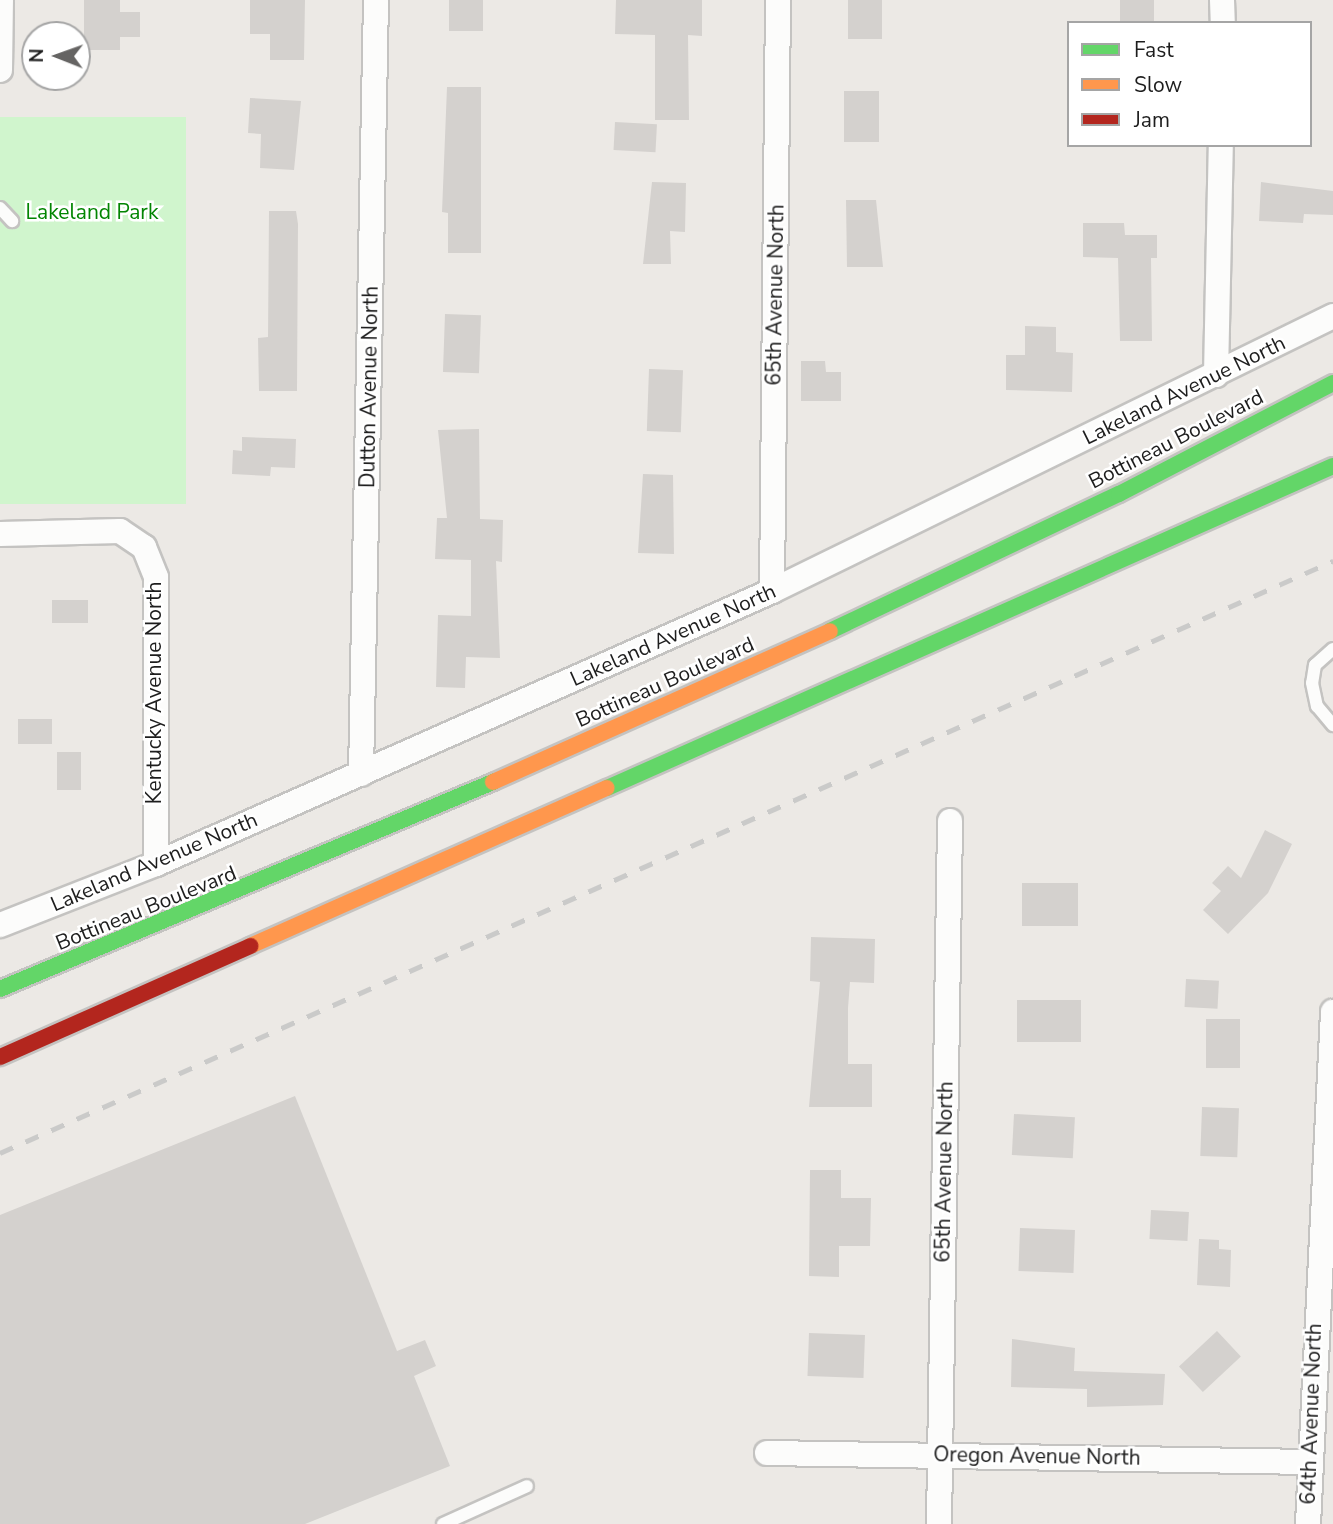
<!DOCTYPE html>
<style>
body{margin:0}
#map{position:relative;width:1333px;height:1524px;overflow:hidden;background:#ece9e5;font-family:"Nunito Sans",sans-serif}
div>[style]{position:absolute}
.park>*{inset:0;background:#d0f5cd;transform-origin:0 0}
.building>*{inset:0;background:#d4d1ce;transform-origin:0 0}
.roads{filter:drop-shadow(2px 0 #c4c3c1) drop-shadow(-2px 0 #c4c3c1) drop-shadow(0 2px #c4c3c1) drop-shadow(0 -2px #c4c3c1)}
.lane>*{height:12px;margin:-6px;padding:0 6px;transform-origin:6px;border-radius:6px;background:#fcfcfb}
.street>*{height:24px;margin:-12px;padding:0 12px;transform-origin:12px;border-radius:12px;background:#fcfcfb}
.fast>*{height:16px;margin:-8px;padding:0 8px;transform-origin:8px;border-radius:8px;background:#63d668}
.slow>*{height:16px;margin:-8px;padding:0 8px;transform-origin:8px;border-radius:8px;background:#ff974d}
.jam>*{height:16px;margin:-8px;padding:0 8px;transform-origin:8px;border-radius:8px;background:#b3261e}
.rail>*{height:5px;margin-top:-2.5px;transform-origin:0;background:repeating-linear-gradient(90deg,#cacac9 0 14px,transparent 0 28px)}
span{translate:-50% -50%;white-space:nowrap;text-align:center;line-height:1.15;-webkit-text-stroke:5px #fff;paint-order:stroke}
.park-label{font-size:21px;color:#028502}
.street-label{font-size:21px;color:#1d1d1d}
.legend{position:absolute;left:1067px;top:21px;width:245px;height:126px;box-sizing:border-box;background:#fff;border:2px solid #a5a5a5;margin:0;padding:9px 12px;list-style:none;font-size:21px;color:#1d1d1d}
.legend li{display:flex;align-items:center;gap:14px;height:35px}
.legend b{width:35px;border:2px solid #a5a5a5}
.north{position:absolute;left:21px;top:21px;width:70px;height:70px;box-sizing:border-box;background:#fff;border:2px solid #a5a5a5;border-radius:50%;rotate:271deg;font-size:19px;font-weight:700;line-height:28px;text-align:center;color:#1d1d1d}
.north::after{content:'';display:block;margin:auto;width:24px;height:32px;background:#656463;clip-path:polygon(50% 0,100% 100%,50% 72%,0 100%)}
</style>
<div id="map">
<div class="park">
<div style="left:0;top:117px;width:186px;height:387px"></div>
</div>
<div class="building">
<div style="clip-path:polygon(84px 0,120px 0,120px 12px,140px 12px,140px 37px,120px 37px,120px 50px,84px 50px)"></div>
<div style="clip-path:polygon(250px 0,305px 0,304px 60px,270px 60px,270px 34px,250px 34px)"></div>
<div style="left:449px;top:0;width:34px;height:31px"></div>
<div style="clip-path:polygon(616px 0,702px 0,702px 36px,688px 35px,689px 120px,655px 120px,655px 35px,615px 34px)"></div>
<div style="left:848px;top:0;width:34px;height:39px"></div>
<div style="left:1120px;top:0;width:34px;height:22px"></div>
<div style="clip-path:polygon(447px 87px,481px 87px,481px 253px,448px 253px,448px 213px,442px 212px)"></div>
<div style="left:879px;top:91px;width:51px;height:35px;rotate:90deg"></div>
<div style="clip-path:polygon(250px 98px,301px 101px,294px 170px,260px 168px,261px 134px,248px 133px)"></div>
<div style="left:615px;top:122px;width:42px;height:28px;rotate:3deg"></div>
<div style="clip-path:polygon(652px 182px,686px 183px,685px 232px,670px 231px,671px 264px,643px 264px)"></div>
<div style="clip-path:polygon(1261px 182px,1333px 191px,1333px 215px,1304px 214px,1303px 223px,1259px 221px)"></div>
<div style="clip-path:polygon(846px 200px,876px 200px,883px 267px,847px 267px)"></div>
<div style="clip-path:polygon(269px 211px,296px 211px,298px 224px,297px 391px,259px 391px,258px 338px,268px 337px)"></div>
<div style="clip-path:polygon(1083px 223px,1124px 223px,1125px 235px,1157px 235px,1157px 258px,1151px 258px,1152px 341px,1120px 341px,1118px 258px,1083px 257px)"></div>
<div style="left:445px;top:314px;width:36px;height:58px;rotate:2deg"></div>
<div style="clip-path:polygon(1025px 326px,1056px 327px,1056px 352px,1073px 353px,1072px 392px,1006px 390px,1006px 355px,1025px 355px)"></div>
<div style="clip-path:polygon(801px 361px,825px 361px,826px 372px,841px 372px,841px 401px,801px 401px)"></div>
<div style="left:649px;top:369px;width:34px;height:62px;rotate:2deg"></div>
<div style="clip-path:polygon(479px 429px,480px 519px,503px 520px,502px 562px,496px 561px,500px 658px,466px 657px,465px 688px,436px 687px,438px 615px,471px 616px,471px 560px,435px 559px,437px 518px,447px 518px,438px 430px)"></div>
<div style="clip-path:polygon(242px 437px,296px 439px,295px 468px,271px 467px,270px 476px,232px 474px,233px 450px,242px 451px)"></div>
<div style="clip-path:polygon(643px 474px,673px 475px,674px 554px,638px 553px)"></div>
<div style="left:52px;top:600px;width:36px;height:23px"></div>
<div style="left:52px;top:719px;width:25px;height:34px;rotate:90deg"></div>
<div style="left:57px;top:752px;width:24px;height:38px"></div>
<div style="clip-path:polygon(1265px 830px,1292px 844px,1268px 893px,1228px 934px,1203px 910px,1221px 891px,1212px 883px,1228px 866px,1241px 878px)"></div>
<div style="left:1022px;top:883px;width:56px;height:43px"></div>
<div style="clip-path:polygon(811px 937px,875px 939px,874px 983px,850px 982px,848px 1008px,848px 1064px,872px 1064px,872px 1107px,809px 1107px,820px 982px,810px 981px)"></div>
<div style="left:1186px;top:979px;width:33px;height:28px;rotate:3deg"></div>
<div style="left:1081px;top:1000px;width:42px;height:64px;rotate:90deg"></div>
<div style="left:1206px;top:1019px;width:34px;height:49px"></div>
<div style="clip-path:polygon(295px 1096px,397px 1351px,425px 1340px,436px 1366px,414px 1376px,450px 1466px,305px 1524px,0 1524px,0 1215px)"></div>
<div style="left:1202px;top:1107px;width:37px;height:49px;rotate:2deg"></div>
<div style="left:1014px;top:1114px;width:61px;height:41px;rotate:3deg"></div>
<div style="clip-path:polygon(810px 1170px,841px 1170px,841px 1198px,871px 1198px,870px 1246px,839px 1246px,839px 1277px,809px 1276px)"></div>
<div style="left:1151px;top:1210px;width:38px;height:29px;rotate:3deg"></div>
<div style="left:1020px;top:1228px;width:55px;height:43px;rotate:2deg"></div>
<div style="clip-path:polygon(1199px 1239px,1219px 1240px,1219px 1249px,1231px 1250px,1230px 1287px,1197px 1285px)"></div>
<div style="left:1217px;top:1331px;width:35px;height:52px;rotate:47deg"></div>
<div style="left:809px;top:1333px;width:56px;height:43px;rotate:2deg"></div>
<div style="clip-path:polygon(1012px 1339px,1075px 1348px,1074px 1371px,1165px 1374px,1163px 1405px,1087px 1407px,1087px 1389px,1011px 1387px)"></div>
</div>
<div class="roads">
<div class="lane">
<div style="left:0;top:208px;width:18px;rotate:47deg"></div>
<div style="left:1333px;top:649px;width:24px;rotate:138deg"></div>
<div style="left:1315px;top:665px;width:18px;rotate:99deg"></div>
<div style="left:1312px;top:683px;width:24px;rotate:78deg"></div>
<div style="left:1317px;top:706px;width:25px;rotate:50deg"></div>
<div style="left:443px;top:1524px;width:92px;rotate:-24.3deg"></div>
</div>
<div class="street">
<div style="left:1222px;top:0;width:23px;rotate:88deg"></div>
<div style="left:0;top:70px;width:70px;rotate:-89.2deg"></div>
<div style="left:1216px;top:375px;width:230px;rotate:-88.8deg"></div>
<div style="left:0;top:534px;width:120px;rotate:-1.4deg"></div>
<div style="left:120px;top:531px;width:29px;rotate:34deg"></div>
<div style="left:144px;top:547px;width:32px;rotate:68deg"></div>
<div style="left:156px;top:577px;width:287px;rotate:90deg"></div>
<div style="left:772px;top:591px;width:591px;rotate:-89.42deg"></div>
<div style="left:361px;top:774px;width:774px;rotate:-88.89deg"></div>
<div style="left:0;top:925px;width:168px;rotate:-21.4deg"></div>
<div style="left:156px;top:864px;width:674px;rotate:-23.9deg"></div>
<div style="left:772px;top:591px;width:625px;rotate:-26.11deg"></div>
<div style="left:767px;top:1453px;width:541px;rotate:0.95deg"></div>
<div style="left:939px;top:1524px;width:703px;rotate:-89.1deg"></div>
<div style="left:1308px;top:1524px;width:513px;rotate:-87.2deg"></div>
</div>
<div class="fast">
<div style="left:830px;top:631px;width:320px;rotate:-25.4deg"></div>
<div style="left:1119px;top:494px;width:241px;rotate:-27.4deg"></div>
<div style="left:607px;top:788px;width:794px;rotate:-23.92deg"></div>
<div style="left:0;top:989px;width:535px;rotate:-22.78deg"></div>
</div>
<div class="slow">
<div style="left:493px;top:782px;width:369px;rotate:-24.1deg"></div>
<div style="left:250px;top:946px;width:390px;rotate:-23.9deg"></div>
</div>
<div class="jam">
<div style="left:0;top:1057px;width:274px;rotate:-23.9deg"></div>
</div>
</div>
<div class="rail">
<div style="left:0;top:1153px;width:1459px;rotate:-23.95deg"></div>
</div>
<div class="park-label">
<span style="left:92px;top:212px">Lakeland Park</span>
</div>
<div class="street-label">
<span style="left:775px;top:295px;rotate:-89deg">65th Avenue North</span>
<span style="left:369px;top:387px;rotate:-89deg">Dutton Avenue North</span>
<span style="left:1184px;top:390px;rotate:-26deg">Lakeland Avenue North</span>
<span style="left:1176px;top:439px;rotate:-27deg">Bottineau Boulevard</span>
<span style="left:673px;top:635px;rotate:-24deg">Lakeland Avenue North</span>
<span style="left:665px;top:682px;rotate:-24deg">Bottineau Boulevard</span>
<span style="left:154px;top:693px;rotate:-90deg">Kentucky Avenue North</span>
<span style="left:154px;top:862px;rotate:-23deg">Lakeland Avenue North</span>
<span style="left:146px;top:908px;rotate:-22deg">Bottineau Boulevard</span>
<span style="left:944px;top:1172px;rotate:-89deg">65th Avenue North</span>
<span style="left:1311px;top:1414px;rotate:-88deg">64th Avenue North</span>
<span style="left:1037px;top:1456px;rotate:1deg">Oregon Avenue North</span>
</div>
<ul class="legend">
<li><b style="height:9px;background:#63d668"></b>Fast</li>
<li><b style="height:9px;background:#ff974d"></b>Slow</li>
<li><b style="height:9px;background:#b3261e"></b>Jam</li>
</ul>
<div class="north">N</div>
</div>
